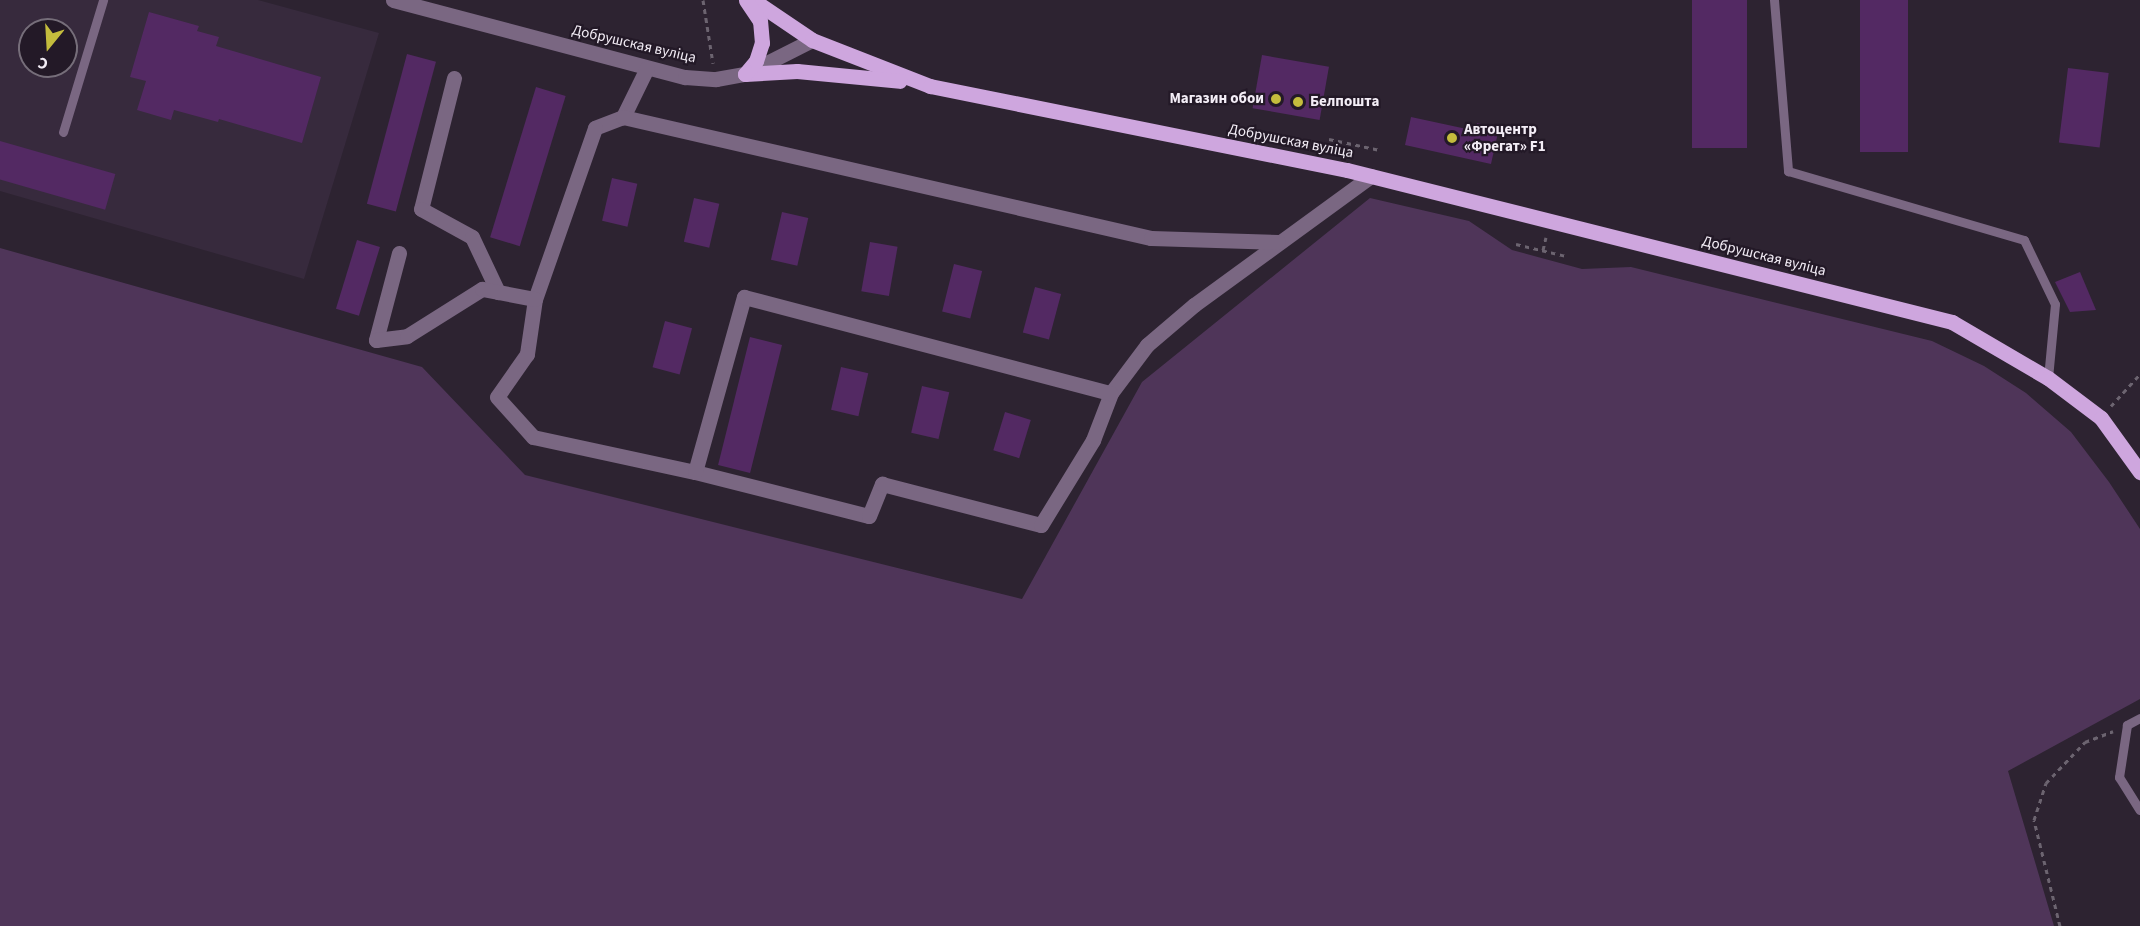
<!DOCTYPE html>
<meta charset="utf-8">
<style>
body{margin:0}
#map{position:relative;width:2140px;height:926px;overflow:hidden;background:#2d2331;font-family:"Source Sans 3",sans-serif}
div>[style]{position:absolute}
.built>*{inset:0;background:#372a3d}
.green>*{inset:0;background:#4f3559}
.building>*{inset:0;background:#532963;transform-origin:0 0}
.path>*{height:3px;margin-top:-1.5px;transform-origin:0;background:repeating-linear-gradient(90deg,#6c6470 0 4.5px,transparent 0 9px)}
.service>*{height:9px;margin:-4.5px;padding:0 4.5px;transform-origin:4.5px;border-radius:4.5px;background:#7a6782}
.minor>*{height:15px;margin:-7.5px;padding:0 7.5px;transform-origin:7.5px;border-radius:7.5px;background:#7a6782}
.primary>*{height:15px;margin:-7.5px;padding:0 7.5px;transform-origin:7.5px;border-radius:7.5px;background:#cea6de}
.dots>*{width:16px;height:16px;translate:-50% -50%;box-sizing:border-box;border:3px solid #231927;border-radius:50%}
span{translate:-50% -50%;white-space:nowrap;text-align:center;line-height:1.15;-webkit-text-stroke:4.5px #231927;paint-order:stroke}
.street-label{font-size:15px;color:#f3edf6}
.poi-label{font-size:15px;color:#f3edf6;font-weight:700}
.right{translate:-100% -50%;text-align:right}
.left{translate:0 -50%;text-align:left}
.north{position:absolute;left:18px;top:18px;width:60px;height:60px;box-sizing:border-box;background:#231927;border:2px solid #766e7a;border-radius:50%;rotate:198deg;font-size:16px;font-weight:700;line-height:24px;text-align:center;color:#f3edf6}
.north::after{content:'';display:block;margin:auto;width:21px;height:27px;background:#c4bc3d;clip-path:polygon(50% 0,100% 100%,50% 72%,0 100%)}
</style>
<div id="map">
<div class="built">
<div style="clip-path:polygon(evenodd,0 0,258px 0,379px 33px,304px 279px,0 191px,0 0,30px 30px,66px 30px,66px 66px,30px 66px,30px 30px)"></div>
</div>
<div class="green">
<div style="clip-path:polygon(1370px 198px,1469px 221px,1512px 250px,1582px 269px,1631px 267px,1932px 341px,1984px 366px,2026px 393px,2071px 432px,2109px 482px,2140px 529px,2140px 699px,2008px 771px,2054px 926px,0 926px,0 248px,422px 367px,525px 475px,1022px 599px,1142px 382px)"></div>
</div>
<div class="building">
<div style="left:1692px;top:0;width:55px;height:148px"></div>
<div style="left:1860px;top:0;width:48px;height:152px"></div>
<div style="clip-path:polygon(149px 12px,199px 26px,197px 31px,219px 37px,216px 46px,321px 77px,302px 143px,219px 119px,218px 122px,174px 110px,171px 120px,137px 110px,146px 81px,130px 77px)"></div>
<div style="left:407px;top:54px;width:30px;height:155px;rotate:15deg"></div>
<div style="left:1262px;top:55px;width:68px;height:54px;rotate:10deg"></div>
<div style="left:2068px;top:68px;width:41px;height:75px;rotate:7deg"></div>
<div style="left:536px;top:87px;width:31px;height:157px;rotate:17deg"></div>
<div style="clip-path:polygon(1411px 117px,1476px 131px,1477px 123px,1499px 128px,1491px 164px,1405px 145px)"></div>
<div style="left:0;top:141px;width:120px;height:37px;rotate:16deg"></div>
<div style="left:612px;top:178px;width:26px;height:44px;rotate:13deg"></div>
<div style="left:694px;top:198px;width:26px;height:45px;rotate:13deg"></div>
<div style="left:782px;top:212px;width:27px;height:49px;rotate:13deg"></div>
<div style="left:357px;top:240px;width:24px;height:72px;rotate:17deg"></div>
<div style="left:870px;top:242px;width:28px;height:50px;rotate:10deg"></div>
<div style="left:954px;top:264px;width:29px;height:49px;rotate:14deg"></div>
<div style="clip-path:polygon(2080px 272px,2096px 310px,2070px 312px,2055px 282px)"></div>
<div style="left:1035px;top:287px;width:27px;height:47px;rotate:15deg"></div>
<div style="left:665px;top:321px;width:28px;height:48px;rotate:15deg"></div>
<div style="left:750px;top:337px;width:33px;height:132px;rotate:14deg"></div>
<div style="left:841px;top:367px;width:28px;height:44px;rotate:13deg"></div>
<div style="left:922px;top:386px;width:28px;height:48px;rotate:13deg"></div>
<div style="left:1005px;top:412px;width:27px;height:40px;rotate:17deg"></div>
</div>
<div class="path">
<div style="left:703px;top:0;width:64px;rotate:81deg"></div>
<div style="left:1329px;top:139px;width:52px;rotate:12.2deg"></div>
<div style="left:1516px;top:244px;width:51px;rotate:13.5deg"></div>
<div style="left:1543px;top:250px;width:13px;rotate:-77deg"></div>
<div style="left:2111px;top:406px;width:43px;rotate:-47.8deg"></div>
<div style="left:2060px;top:926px;width:109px;rotate:-103.8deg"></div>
<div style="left:2034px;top:820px;width:39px;rotate:-72deg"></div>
<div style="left:2046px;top:783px;width:57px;rotate:-46.4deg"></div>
<div style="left:2085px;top:742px;width:30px;rotate:-21deg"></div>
</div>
<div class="service">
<div style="left:1774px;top:0;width:172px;rotate:85.3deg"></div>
<div style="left:1788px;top:171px;width:246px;rotate:16.3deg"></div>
<div style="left:2024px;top:240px;width:71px;rotate:64.2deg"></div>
<div style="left:2055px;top:304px;width:74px;rotate:95.4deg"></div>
<div style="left:63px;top:132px;width:138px;rotate:-73.1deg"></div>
<div style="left:2140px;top:718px;width:15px;rotate:152deg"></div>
<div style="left:2127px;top:725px;width:53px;rotate:98.7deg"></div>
<div style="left:2119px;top:777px;width:39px;rotate:58deg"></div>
</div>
<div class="minor">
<div style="left:393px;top:0;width:302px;rotate:14.8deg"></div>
<div style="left:685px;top:77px;width:31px;rotate:4deg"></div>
<div style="left:716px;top:79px;width:29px;rotate:-10deg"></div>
<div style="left:745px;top:74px;width:75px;rotate:-26.9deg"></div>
<div style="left:647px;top:68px;width:55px;rotate:116.1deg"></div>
<div style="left:623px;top:117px;width:30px;rotate:159deg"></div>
<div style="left:595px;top:128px;width:181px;rotate:109.3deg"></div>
<div style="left:535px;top:299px;width:56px;rotate:98.3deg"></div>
<div style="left:527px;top:354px;width:52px;rotate:124.9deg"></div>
<div style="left:497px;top:397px;width:54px;rotate:48deg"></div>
<div style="left:533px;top:437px;width:166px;rotate:12.2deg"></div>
<div style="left:695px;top:472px;width:179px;rotate:14.2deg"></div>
<div style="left:869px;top:516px;width:35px;rotate:-68deg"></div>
<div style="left:882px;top:484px;width:164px;rotate:14.5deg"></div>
<div style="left:1041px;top:525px;width:100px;rotate:-58.5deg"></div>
<div style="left:1093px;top:440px;width:50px;rotate:-69deg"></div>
<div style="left:1111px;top:393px;width:60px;rotate:-53.1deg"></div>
<div style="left:1147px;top:345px;width:62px;rotate:-40.4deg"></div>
<div style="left:1194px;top:305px;width:219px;rotate:-36.1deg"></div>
<div style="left:454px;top:78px;width:135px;rotate:104.1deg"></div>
<div style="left:421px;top:209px;width:58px;rotate:28.8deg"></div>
<div style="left:472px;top:237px;width:61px;rotate:64.7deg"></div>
<div style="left:623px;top:117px;width:542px;rotate:12.91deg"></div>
<div style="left:1151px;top:238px;width:127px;rotate:1.8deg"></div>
<div style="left:399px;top:253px;width:90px;rotate:104.8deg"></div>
<div style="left:376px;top:340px;width:31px;rotate:-7deg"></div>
<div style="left:407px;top:336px;width:89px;rotate:-32.1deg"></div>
<div style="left:482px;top:289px;width:54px;rotate:10.7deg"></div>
<div style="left:695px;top:472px;width:182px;rotate:-74.4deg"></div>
<div style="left:744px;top:297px;width:379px;rotate:14.7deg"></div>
</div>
<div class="primary">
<div style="left:753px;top:0;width:71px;rotate:34.1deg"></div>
<div style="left:812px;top:40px;width:127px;rotate:21.3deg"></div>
<div style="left:930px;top:86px;width:425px;rotate:11.4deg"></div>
<div style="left:1347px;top:170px;width:624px;rotate:14.1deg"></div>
<div style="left:1952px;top:322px;width:111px;rotate:30.3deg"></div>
<div style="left:2048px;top:378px;width:66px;rotate:37deg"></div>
<div style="left:2101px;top:418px;width:67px;rotate:54.2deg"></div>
<div style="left:745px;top:74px;width:52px;rotate:-3.3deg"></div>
<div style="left:797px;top:71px;width:103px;rotate:5.5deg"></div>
<div style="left:745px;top:74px;width:17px;rotate:-50deg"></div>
<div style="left:756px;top:61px;width:19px;rotate:-72deg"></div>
<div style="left:762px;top:43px;width:22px;rotate:-95deg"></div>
<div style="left:760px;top:21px;width:25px;rotate:-124deg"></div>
</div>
<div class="dots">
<div style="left:1276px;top:99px;background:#c4bc3d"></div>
<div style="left:1298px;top:102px;background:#c4bc3d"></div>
<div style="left:1452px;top:138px;background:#c4bc3d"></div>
</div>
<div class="street-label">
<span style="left:634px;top:44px;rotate:13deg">Добрушская вуліца</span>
<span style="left:1291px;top:141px;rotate:11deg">Добрушская вуліца</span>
<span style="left:1764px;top:256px;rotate:14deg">Добрушская вуліца</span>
</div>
<div class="poi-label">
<span class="right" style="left:1264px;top:99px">Магазин обои</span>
<span class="left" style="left:1310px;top:102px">Белпошта</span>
<span class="left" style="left:1464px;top:138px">Автоцентр<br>«Фрегат» F1</span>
</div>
<div class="north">С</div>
</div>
